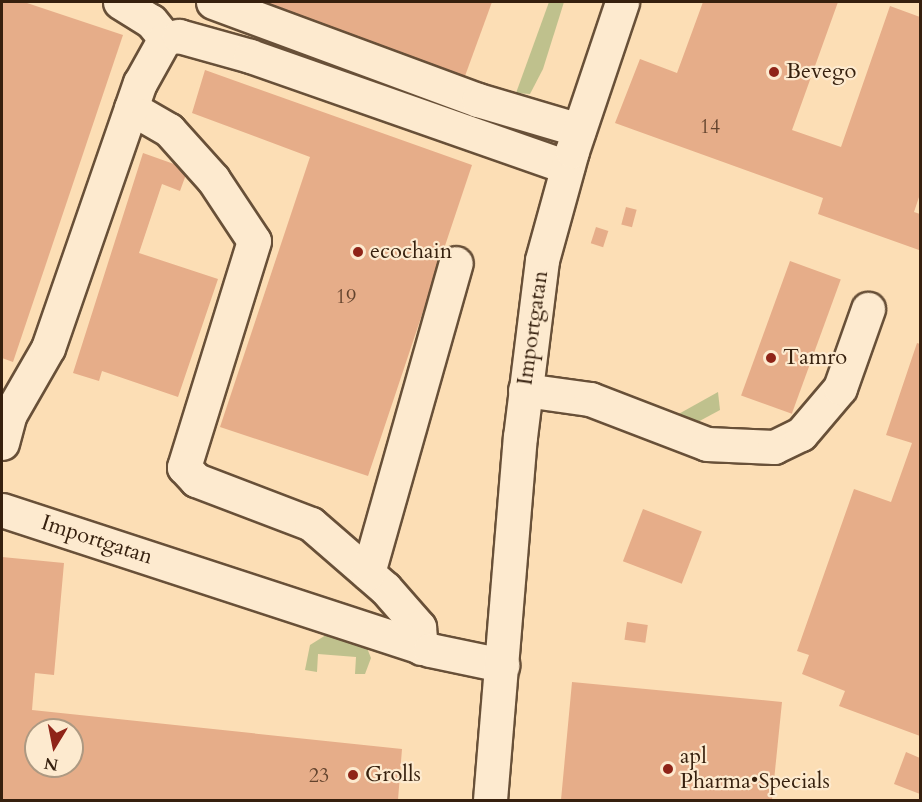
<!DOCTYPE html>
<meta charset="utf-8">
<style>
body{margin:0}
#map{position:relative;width:922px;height:802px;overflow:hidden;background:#fcdeb5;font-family:Cardo,serif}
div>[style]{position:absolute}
.green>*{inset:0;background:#bfc18d}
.building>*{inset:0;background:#e6ad89;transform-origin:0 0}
.roads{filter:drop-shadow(2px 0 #685038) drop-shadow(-2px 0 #685038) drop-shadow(0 2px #685038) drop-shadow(0 -2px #685038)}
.minor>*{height:33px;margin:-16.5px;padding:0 16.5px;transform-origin:16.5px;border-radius:16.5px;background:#fdeacf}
.dots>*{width:16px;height:16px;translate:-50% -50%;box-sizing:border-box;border:3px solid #fdeacf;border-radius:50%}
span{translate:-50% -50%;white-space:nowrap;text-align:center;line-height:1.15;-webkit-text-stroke:4.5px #fdeacf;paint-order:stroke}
.number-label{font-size:20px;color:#62432d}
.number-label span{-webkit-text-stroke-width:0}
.poi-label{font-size:22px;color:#36200e}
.left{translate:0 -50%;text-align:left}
.street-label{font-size:22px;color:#36200e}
.frame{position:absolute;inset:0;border:3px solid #36200e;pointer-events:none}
.north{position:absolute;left:24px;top:718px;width:60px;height:60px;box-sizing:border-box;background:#fdeacf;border:2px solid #ad9982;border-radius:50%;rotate:190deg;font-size:16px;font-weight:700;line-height:24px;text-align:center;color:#36200e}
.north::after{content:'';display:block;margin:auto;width:21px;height:27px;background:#8f2418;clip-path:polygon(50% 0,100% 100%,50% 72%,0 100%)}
</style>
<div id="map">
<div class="green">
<div style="clip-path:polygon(549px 2px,564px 2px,543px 69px,530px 94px,516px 93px)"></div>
<div style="clip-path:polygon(718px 392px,720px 410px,694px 424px,675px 416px)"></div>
<div style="clip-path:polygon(326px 635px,367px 648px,371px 658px,365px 674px,355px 674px,356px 657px,318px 654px,317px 672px,305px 670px,310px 645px)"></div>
</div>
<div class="building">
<div style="clip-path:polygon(2px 2px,24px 2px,123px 35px,13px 362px,2px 358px)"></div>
<div style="clip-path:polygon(264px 2px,492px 2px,465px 76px)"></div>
<div style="clip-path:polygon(703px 2px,838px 2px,792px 130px,841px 147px,890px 6px,920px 17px,920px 194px,914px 212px,920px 214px,919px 250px,818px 214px,823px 198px,615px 123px,640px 59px,677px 73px)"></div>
<div style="clip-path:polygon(205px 70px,472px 165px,368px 476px,220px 427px,310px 157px,192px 113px)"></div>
<div style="clip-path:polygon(143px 153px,188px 169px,180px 191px,162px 184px,139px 253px,218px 279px,178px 397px,102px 371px,99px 381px,73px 373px)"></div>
<div style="left:626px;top:207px;width:11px;height:18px;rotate:15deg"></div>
<div style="left:596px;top:227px;width:13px;height:17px;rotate:18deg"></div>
<div style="left:790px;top:261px;width:54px;height:143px;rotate:20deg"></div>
<div style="clip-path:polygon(917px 343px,920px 344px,920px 736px,839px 706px,845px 691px,802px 674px,809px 655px,797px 651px,854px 489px,891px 502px,912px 443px,886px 435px)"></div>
<div style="left:643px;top:509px;width:63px;height:56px;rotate:21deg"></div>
<div style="clip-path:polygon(evenodd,2px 557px,64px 563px,54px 675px,35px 673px,32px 710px,402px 749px,398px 800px,2px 800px,2px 557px,36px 730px,72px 730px,72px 766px,36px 766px,36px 730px)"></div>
<div style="left:627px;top:622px;width:21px;height:18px;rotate:8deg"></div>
<div style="clip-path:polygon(572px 682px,782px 702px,772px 800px,561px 800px)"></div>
<div style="clip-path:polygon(906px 752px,920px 758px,920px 794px,894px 784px)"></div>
</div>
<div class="roads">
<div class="minor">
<div style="left:120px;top:2px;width:36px;rotate:32deg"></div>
<div style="left:151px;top:21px;width:22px;rotate:51deg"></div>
<div style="left:213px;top:2px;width:283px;rotate:20.3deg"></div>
<div style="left:478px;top:100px;width:105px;rotate:16.5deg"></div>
<div style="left:131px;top:108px;width:44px;rotate:30.1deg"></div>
<div style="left:169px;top:130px;width:66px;rotate:48.1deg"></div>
<div style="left:213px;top:179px;width:74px;rotate:56.5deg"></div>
<div style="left:254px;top:241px;width:237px;rotate:107.2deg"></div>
<div style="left:184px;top:467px;width:18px;rotate:47deg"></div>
<div style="left:196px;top:480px;width:123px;rotate:20.9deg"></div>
<div style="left:311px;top:524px;width:98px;rotate:40.9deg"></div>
<div style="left:385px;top:588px;width:52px;rotate:48.9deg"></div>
<div style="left:419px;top:627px;width:21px;rotate:85deg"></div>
<div style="left:525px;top:390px;width:66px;rotate:7.9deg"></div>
<div style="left:590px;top:399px;width:125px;rotate:21deg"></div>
<div style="left:707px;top:444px;width:67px;rotate:2.6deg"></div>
<div style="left:774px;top:447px;width:30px;rotate:-26deg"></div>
<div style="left:801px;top:434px;width:60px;rotate:-49.7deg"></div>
<div style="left:840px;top:388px;width:84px;rotate:-70.5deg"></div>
<div style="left:2px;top:443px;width:30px;rotate:-75deg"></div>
<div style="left:10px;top:414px;width:76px;rotate:-60.1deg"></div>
<div style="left:48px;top:348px;width:281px;rotate:-70.9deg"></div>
<div style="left:140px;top:83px;width:51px;rotate:-60.9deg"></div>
<div style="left:165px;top:38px;width:14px;rotate:-8deg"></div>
<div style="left:179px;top:36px;width:74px;rotate:15.7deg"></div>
<div style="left:250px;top:56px;width:336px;rotate:19.3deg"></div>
<div style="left:2px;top:510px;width:450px;rotate:18.1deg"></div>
<div style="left:430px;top:650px;width:74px;rotate:11.8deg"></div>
<div style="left:368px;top:573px;width:322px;rotate:-74.2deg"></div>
<div style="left:490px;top:800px;width:364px;rotate:-85.3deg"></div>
<div style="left:520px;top:437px;width:178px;rotate:-82.9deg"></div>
<div style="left:542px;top:260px;width:113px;rotate:-74.6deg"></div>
<div style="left:572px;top:151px;width:157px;rotate:-71.4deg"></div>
</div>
</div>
<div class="dots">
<div style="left:774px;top:72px;background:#8f2418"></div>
<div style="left:358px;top:252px;background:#8f2418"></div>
<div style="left:771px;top:358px;background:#8f2418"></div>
<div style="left:668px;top:769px;background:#8f2418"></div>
<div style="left:353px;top:775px;background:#8f2418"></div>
</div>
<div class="number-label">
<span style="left:710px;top:126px">14</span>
<span style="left:346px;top:296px">19</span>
<span style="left:319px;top:775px">23</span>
</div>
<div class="poi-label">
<span class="left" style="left:786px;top:72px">Bevego</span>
<span class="left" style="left:370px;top:252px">ecochain</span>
<span class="left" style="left:783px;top:358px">Tamro</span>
<span class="left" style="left:680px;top:769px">apl<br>Pharma•Specials</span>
<span class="left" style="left:365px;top:775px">Grolls</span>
</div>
<div class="street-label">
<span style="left:533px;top:328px;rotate:-82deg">Importgatan</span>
<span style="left:97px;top:540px;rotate:18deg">Importgatan</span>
</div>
<div class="frame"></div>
<div class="north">N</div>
</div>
